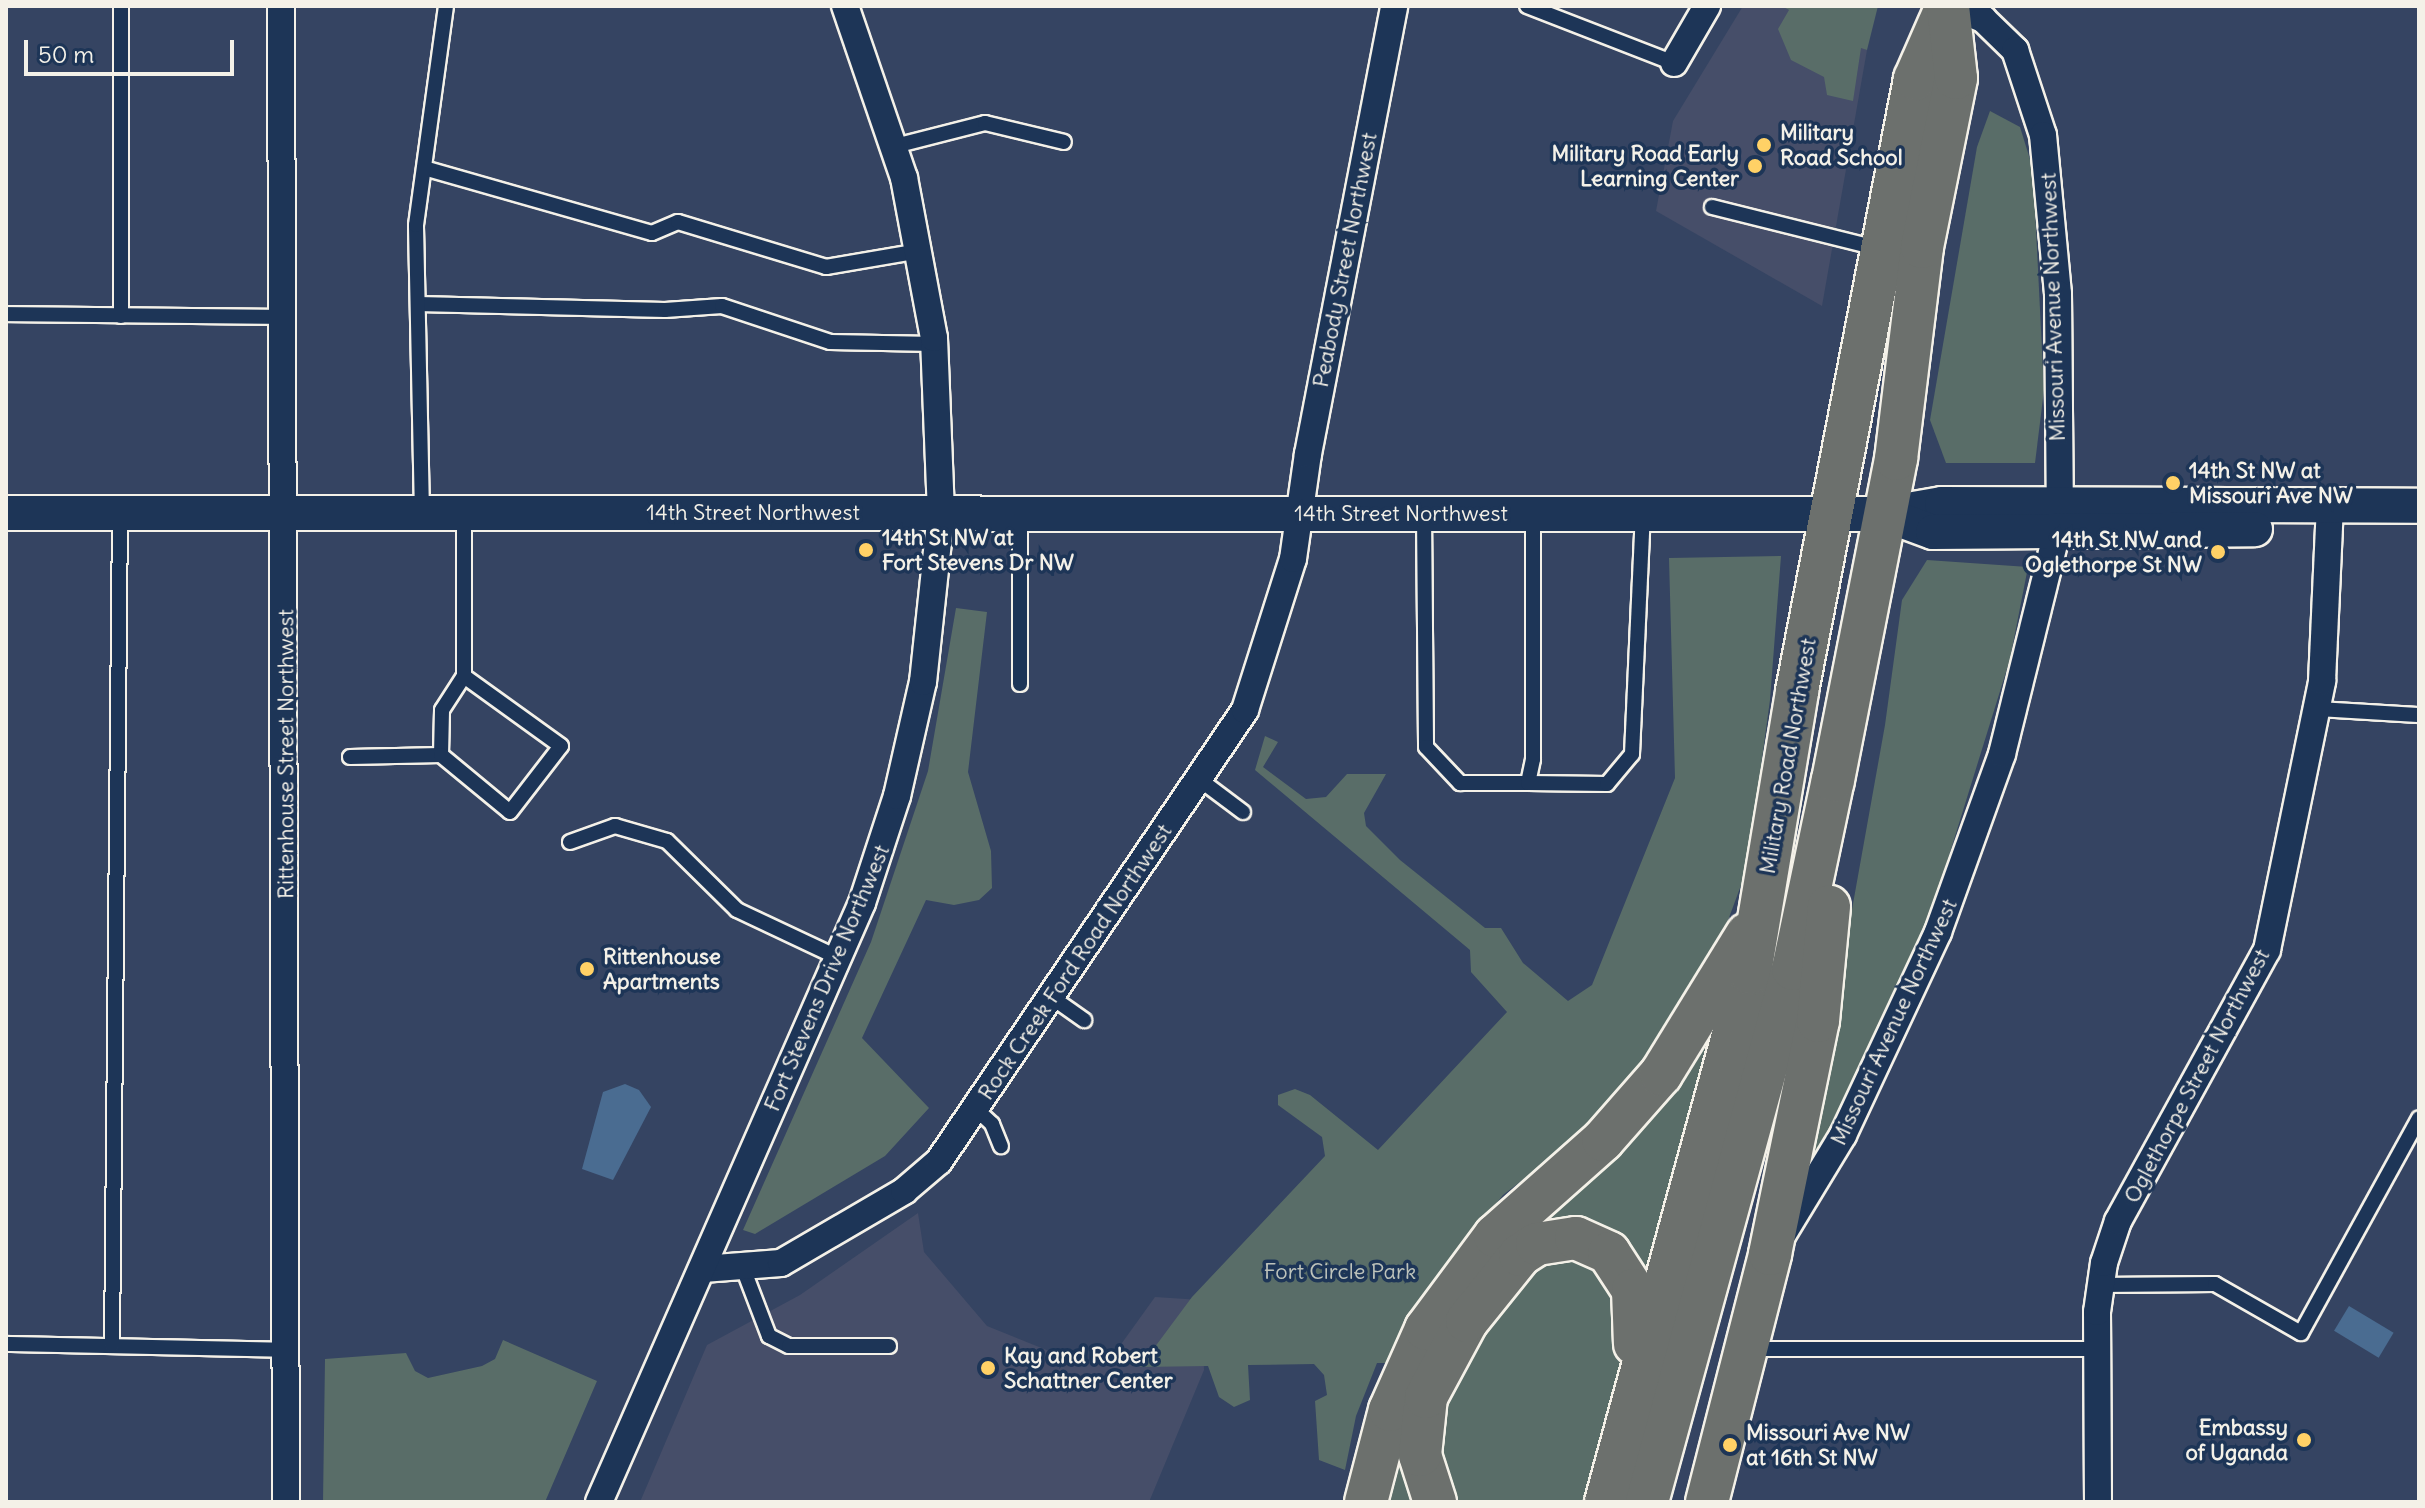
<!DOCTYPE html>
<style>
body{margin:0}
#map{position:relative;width:2425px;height:1508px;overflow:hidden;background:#354462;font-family:Delius,sans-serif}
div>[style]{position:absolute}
.built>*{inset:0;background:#464e69}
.green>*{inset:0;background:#596d68}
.water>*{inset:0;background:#4a6c91;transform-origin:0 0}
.roads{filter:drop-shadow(2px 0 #f4f1e8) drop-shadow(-2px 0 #f4f1e8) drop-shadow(0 2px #f4f1e8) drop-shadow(0 -2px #f4f1e8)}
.service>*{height:14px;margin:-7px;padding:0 7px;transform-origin:7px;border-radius:7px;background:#1d3557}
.minor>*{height:26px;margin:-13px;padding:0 13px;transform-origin:13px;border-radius:13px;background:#1d3557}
.tertiary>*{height:34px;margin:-17px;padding:0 17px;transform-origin:17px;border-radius:17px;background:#1d3557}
.primary>*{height:42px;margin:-21px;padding:0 21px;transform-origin:21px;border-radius:21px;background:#6c706d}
.dots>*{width:22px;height:22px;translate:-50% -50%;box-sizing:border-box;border:4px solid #1d3557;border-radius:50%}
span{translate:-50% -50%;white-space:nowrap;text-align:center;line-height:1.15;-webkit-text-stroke:7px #1d3557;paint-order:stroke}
.poi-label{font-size:22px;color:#f4f1e8;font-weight:700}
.left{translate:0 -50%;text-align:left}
.right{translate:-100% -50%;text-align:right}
.street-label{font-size:22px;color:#f4f1e8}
.park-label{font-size:22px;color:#bec3bb}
.frame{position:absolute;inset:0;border:8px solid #f4f1e8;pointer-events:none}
.scale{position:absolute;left:24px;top:40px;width:210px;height:36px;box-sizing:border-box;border:4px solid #f4f1e8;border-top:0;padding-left:10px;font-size:24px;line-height:28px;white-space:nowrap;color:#f4f1e8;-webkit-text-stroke:6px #1d3557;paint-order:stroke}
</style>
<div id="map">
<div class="built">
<div style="clip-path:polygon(1743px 6px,1781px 6px,1867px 50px,1822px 306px,1656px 211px,1673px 121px)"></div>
<div style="clip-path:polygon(918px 1213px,924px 1252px,987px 1326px,1074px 1361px,1109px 1361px,1155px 1297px,1201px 1300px,1204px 1370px,1149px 1502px,640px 1502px,707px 1345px,800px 1295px)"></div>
</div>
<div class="green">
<div style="clip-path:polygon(1781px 6px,1878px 6px,1867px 50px,1861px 48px,1853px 101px,1827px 95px,1824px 77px,1791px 60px,1778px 29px,1789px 10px)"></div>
<div style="clip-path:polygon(1990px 111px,2020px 127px,2033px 169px,2044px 390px,2035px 463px,1946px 463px,1930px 420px,1977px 147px)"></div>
<div style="clip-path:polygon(1781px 556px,1770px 700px,1747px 869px,1703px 988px,1642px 1073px,1579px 1136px,1503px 1195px,1445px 1270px,1396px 1363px,1377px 1363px,1356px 1416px,1345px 1470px,1319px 1460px,1315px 1401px,1327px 1395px,1324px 1375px,1314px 1364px,1248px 1365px,1250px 1400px,1234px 1407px,1219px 1397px,1208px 1366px,1140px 1367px,1192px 1297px,1325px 1156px,1322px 1137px,1278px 1105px,1278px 1095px,1295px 1089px,1310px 1095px,1378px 1150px,1507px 1012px,1471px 972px,1470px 950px,1255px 770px,1265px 736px,1278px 742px,1263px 767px,1306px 799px,1326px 797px,1347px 774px,1386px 774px,1364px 813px,1366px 826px,1400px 860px,1485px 928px,1501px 928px,1523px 963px,1568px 1001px,1592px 985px,1675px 778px,1669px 558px)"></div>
<div style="clip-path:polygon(1927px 560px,2028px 567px,2010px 659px,1934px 904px,1840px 1117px,1805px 1172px,1885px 725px,1902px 600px)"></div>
<div style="clip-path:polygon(956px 608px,987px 612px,968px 772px,991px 851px,992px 888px,979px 900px,954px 905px,926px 900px,862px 1038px,929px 1108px,885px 1156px,755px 1234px,743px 1230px,871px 942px,928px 771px)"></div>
<div style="clip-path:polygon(1723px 1004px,1585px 1502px,1386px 1502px,1413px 1394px,1463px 1297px)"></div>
<div style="clip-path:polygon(503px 1340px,597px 1381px,545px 1502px,323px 1502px,325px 1359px,406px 1353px,415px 1371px,428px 1378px,482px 1366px,495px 1359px)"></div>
</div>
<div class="water">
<div style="clip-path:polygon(625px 1084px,639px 1090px,651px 1107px,613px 1180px,582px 1169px,603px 1092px)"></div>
<div style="left:2349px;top:1306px;width:52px;height:29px;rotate:31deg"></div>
</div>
<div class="roads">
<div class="service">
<div style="left:121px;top:6px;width:310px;rotate:90deg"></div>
<div style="left:1527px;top:6px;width:158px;rotate:21.2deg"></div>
<div style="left:895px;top:146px;width:93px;rotate:-14.3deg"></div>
<div style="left:985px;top:123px;width:81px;rotate:13.5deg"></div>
<div style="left:424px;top:168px;width:237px;rotate:15.9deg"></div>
<div style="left:652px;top:233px;width:28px;rotate:-23deg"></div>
<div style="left:678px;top:222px;width:155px;rotate:16.9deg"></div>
<div style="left:826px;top:267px;width:95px;rotate:-9.7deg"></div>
<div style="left:1712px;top:207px;width:173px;rotate:14deg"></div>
<div style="left:418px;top:304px;width:247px;rotate:1.4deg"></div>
<div style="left:665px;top:310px;width:57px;rotate:-4deg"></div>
<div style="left:722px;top:306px;width:114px;rotate:18.4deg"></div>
<div style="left:830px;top:342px;width:105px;rotate:1.1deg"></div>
<div style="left:6px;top:314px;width:275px;rotate:0.6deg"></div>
<div style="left:422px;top:513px;width:288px;rotate:-91.2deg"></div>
<div style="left:416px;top:225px;width:221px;rotate:-82.2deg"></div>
<div style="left:1020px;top:513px;width:171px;rotate:90deg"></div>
<div style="left:1424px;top:514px;width:233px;rotate:89.5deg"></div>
<div style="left:1426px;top:747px;width:50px;rotate:46.6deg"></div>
<div style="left:1460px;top:783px;width:68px"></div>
<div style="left:1528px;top:783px;width:25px;rotate:-78deg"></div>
<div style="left:1533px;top:759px;width:244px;rotate:-90deg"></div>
<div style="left:2317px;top:709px;width:102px;rotate:3.4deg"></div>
<div style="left:441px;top:755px;width:45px;rotate:-88.7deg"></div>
<div style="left:442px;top:710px;width:40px;rotate:-57.1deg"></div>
<div style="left:350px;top:757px;width:91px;rotate:-1.3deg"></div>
<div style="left:441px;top:755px;width:89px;rotate:39.6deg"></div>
<div style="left:510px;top:812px;width:83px;rotate:-52.3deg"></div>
<div style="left:561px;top:746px;width:120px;rotate:-144.2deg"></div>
<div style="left:464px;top:676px;width:163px;rotate:-90deg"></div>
<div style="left:1199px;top:779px;width:55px;rotate:36.9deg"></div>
<div style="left:1528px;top:783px;width:79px;rotate:0.7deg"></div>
<div style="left:1607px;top:784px;width:39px;rotate:-50deg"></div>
<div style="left:1632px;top:754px;width:240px;rotate:-87.4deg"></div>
<div style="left:570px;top:842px;width:48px;rotate:-19.6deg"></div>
<div style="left:615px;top:826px;width:54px;rotate:16.1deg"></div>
<div style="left:667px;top:841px;width:98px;rotate:44.6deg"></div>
<div style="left:737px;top:910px;width:113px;rotate:25.2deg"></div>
<div style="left:1050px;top:996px;width:42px;rotate:35.2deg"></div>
<div style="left:976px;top:1109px;width:22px;rotate:43deg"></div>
<div style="left:992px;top:1124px;width:24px;rotate:68deg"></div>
<div style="left:743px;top:1268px;width:73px;rotate:69.1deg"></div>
<div style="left:769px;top:1336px;width:22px;rotate:27deg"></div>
<div style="left:789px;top:1346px;width:100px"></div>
<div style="left:2099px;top:1285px;width:116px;rotate:-0.5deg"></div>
<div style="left:2215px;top:1284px;width:99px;rotate:29.7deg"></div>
<div style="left:2301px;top:1333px;width:245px;rotate:-61.2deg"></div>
<div style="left:6px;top:1344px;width:281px;rotate:1.2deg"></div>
<div style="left:112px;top:1346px;width:833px;rotate:-89.45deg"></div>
<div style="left:1750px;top:1349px;width:348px"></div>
</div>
<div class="minor">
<div style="left:281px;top:6px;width:1496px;rotate:89.81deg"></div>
<div style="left:1951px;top:6px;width:35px;rotate:22deg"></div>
<div style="left:1983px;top:19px;width:45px;rotate:44.1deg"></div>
<div style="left:2015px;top:50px;width:89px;rotate:71.8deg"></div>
<div style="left:2043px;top:135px;width:160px;rotate:84.6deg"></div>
<div style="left:2058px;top:294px;width:210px;rotate:89.5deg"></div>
<div style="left:1674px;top:63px;width:66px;rotate:-59.9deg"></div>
<div style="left:1783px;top:1234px;width:116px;rotate:-58.8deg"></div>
<div style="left:1843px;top:1135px;width:224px;rotate:-64.9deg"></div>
<div style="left:1938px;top:932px;width:189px;rotate:-70.2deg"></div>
<div style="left:2002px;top:754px;width:230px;rotate:-76.1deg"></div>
<div style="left:703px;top:1269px;width:78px;rotate:-4.4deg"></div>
<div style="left:781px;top:1263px;width:143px;rotate:-30.3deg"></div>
<div style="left:904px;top:1191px;width:46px;rotate:-40.6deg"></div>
<div style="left:939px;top:1161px;width:545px;rotate:-55.84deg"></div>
<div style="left:1245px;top:710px;width:158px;rotate:-72.4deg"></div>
<div style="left:1293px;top:559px;width:106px;rotate:-81.9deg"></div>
<div style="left:1308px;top:454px;width:456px;rotate:-79.1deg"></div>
<div style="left:599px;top:1502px;width:654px;rotate:-66.3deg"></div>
<div style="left:862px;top:903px;width:113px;rotate:-71.9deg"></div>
<div style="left:897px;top:796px;width:117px;rotate:-77.2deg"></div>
<div style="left:923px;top:682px;width:170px;rotate:-83.9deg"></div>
<div style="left:941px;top:513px;width:175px;rotate:-92.3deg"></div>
<div style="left:934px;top:338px;width:163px;rotate:-100.6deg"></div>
<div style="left:904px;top:178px;width:182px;rotate:-108.9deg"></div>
<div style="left:2098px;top:1502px;width:190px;rotate:-90.3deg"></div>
<div style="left:2097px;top:1312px;width:49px;rotate:-81.9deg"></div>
<div style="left:2104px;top:1263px;width:44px;rotate:-71.6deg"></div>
<div style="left:2118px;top:1221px;width:309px;rotate:-61.2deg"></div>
<div style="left:2267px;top:950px;width:275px;rotate:-78.4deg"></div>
<div style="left:2322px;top:681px;width:174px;rotate:-87.4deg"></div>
</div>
<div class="tertiary">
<div style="left:6px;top:513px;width:1879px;rotate:0.03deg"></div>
<div style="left:1885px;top:514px;width:58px;rotate:-10deg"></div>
<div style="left:1942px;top:504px;width:477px;rotate:0.2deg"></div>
<div style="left:1887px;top:515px;width:49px;rotate:20.3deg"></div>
<div style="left:1933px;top:532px;width:322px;rotate:-0.5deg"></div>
</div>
<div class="primary">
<div style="left:1366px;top:1502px;width:95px;rotate:-75.4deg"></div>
<div style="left:1390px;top:1410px;width:89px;rotate:-66deg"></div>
<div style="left:1426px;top:1329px;width:116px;rotate:-53.4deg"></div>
<div style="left:1495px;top:1236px;width:144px;rotate:-41.6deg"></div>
<div style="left:1603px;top:1140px;width:88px;rotate:-48.7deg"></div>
<div style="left:1661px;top:1074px;width:164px;rotate:-58.4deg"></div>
<div style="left:1435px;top:1502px;width:49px;rotate:-107.7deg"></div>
<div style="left:1420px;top:1455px;width:58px;rotate:-84.1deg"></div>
<div style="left:1426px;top:1397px;width:86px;rotate:-61.7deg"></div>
<div style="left:1467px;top:1321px;width:85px;rotate:-51.2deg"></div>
<div style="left:1520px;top:1255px;width:20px;rotate:-33deg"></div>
<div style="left:1537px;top:1244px;width:39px;rotate:-9deg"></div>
<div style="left:1576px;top:1238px;width:36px;rotate:24deg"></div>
<div style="left:1609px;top:1253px;width:44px;rotate:57deg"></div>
<div style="left:1633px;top:1290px;width:54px;rotate:87.9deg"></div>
<div style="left:1606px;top:1502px;width:548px;rotate:-74.77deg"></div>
<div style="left:1750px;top:973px;width:286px;rotate:-80.5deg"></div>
<div style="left:1797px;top:691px;width:623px;rotate:-79.09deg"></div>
<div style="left:1915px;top:79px;width:80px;rotate:-66.3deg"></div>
<div style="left:1647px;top:1502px;width:553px;rotate:-74.68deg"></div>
<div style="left:1793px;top:969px;width:193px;rotate:-78.1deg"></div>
<div style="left:1833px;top:780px;width:327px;rotate:-78.9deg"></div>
<div style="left:1896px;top:459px;width:214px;rotate:-83deg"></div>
<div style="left:1922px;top:247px;width:172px;rotate:-78.6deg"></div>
<div style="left:1956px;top:78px;width:71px;rotate:-96.4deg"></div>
<div style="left:1707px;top:1502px;width:256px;rotate:-75.7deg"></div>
<div style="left:1770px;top:1254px;width:238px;rotate:-78.4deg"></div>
<div style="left:1818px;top:1021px;width:115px;rotate:-84.5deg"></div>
</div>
</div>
<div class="dots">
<div style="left:1764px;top:145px;background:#ffd166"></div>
<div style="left:1755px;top:166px;background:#ffd166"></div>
<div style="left:2173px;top:483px;background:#ffd166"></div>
<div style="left:866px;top:550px;background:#ffd166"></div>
<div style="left:2218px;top:552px;background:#ffd166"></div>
<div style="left:587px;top:969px;background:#ffd166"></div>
<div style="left:988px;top:1368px;background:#ffd166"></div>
<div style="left:2304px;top:1440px;background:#ffd166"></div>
<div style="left:1730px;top:1445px;background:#ffd166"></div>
</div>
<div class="poi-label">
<span class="left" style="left:1780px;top:145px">Military<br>Road School</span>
<span class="right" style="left:1739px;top:166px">Military Road Early<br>Learning Center</span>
<span class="left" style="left:2189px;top:483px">14th St NW at<br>Missouri Ave NW</span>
<span class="left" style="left:882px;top:550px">14th St NW at<br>Fort Stevens Dr NW</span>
<span class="right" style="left:2202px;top:552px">14th St NW and<br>Oglethorpe St NW</span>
<span class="left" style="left:603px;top:969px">Rittenhouse<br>Apartments</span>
<span class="left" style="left:1004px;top:1368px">Kay and Robert<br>Schattner Center</span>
<span class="right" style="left:2288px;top:1440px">Embassy<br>of Uganda</span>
<span class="left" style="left:1746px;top:1445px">Missouri Ave NW<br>at 16th St NW</span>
</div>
<div class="street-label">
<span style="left:1345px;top:260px;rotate:-79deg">Peabody Street Northwest</span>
<span style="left:2053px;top:307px;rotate:-92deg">Missouri Avenue Northwest</span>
<span style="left:753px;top:513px">14th Street Northwest</span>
<span style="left:1401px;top:514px">14th Street Northwest</span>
<span style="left:286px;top:754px;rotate:-90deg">Rittenhouse Street Northwest</span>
<span style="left:1788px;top:756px;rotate:-80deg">Military Road Northwest</span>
<span style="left:1075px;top:962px;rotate:-56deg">Rock Creek Ford Road Northwest</span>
<span style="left:827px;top:978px;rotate:-67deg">Fort Stevens Drive Northwest</span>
<span style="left:1894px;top:1022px;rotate:-65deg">Missouri Avenue Northwest</span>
<span style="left:2197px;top:1076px;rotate:-62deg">Oglethorpe Street Northwest</span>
</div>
<div class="park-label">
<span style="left:1340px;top:1272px">Fort Circle Park</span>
</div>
<div class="frame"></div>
<div class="scale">50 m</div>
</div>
